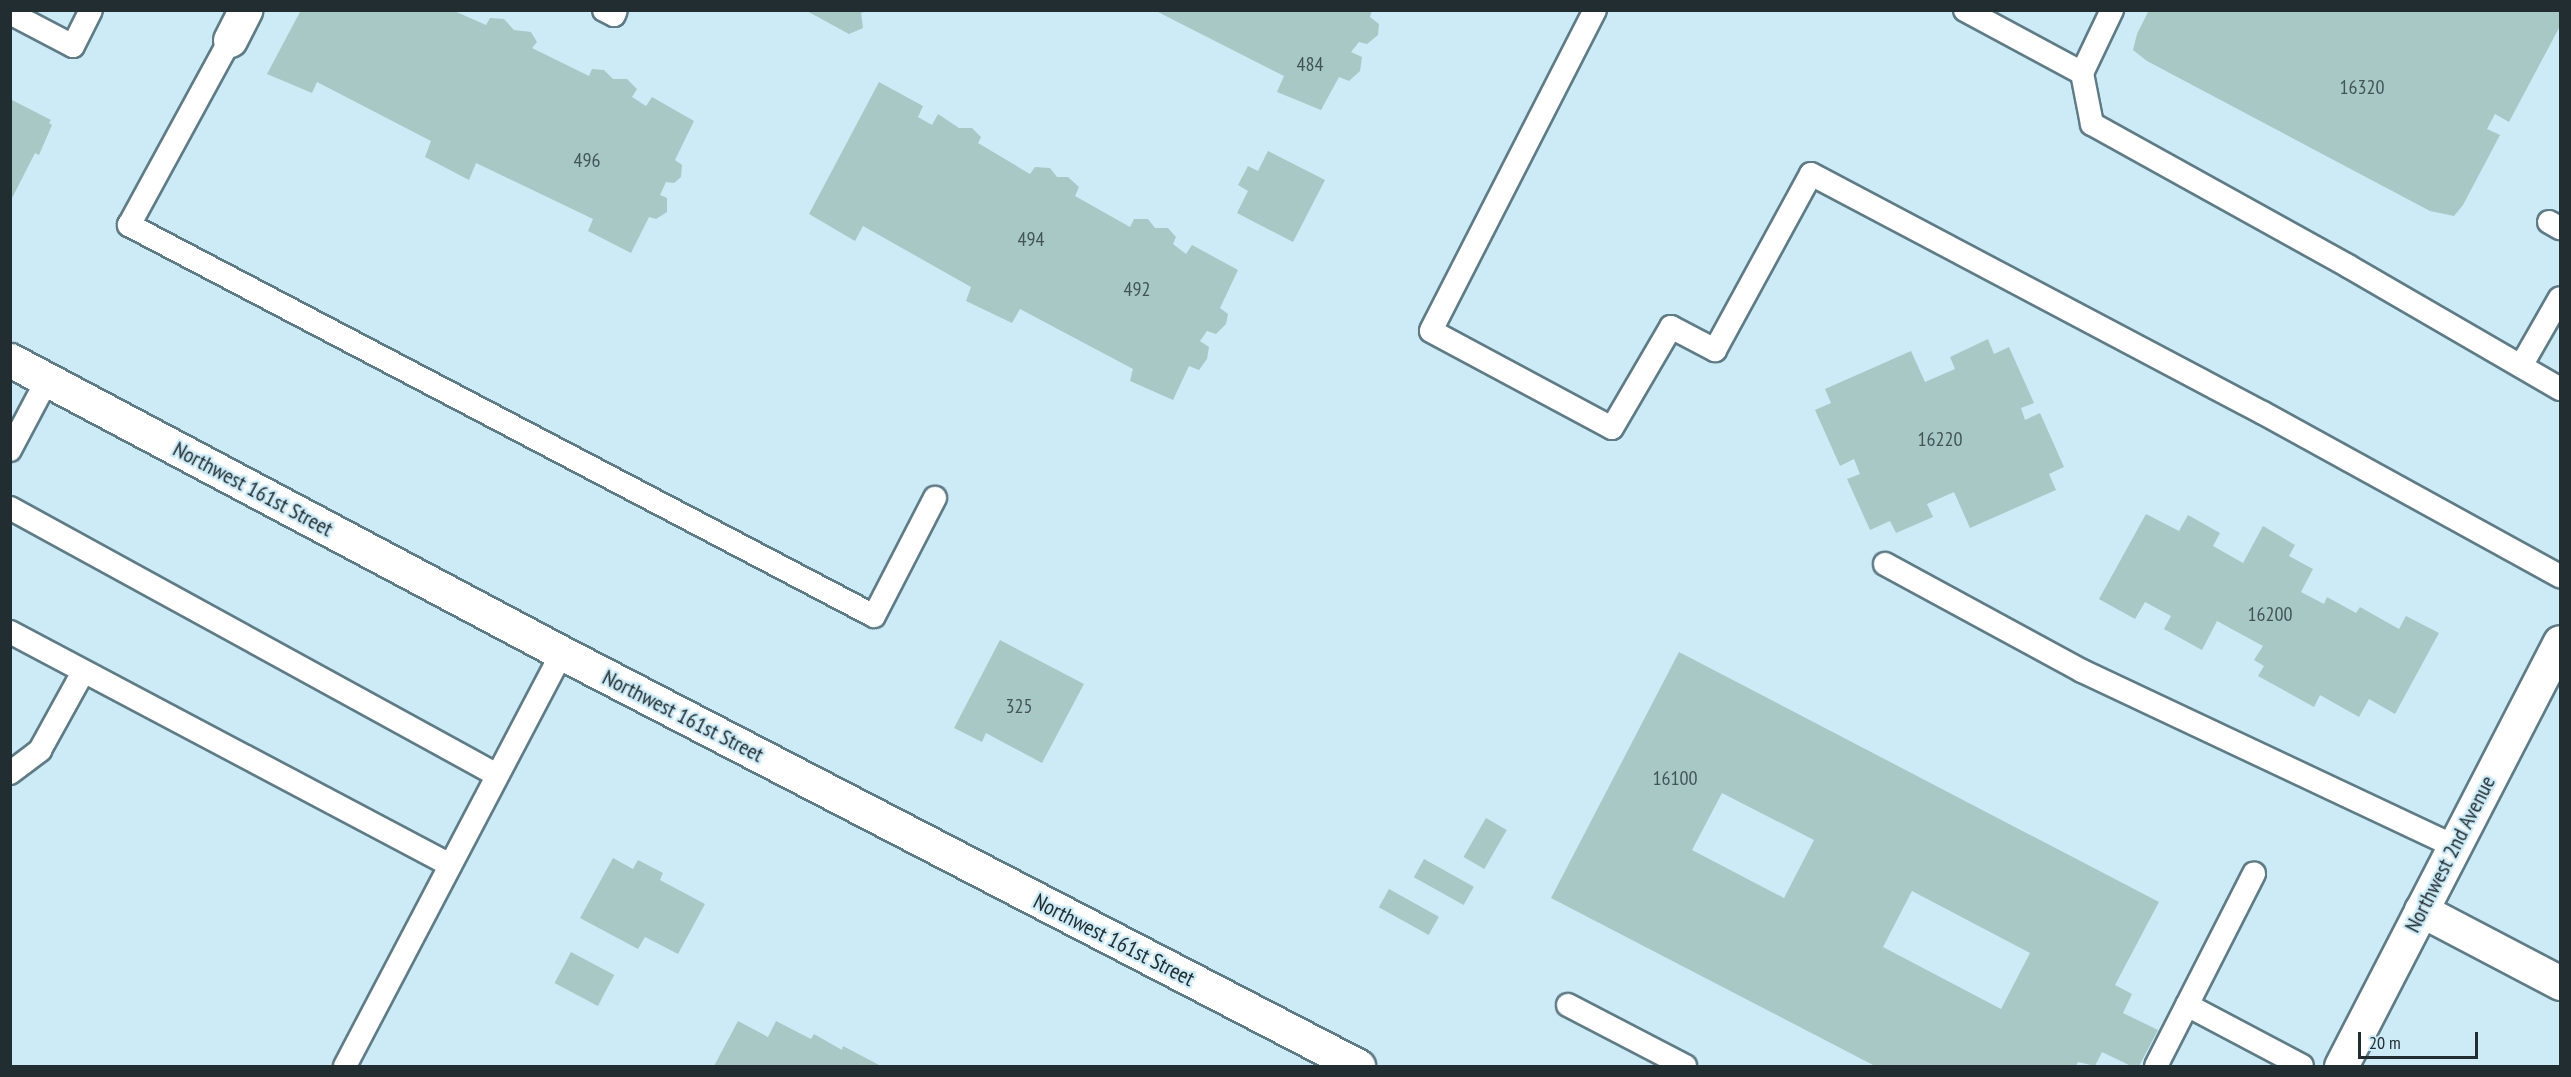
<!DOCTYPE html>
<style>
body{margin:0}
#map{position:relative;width:2571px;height:1077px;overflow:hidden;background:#cdebf7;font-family:"PT Sans Narrow",sans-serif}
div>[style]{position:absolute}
.building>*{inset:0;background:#a7c8c5;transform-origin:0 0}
.roads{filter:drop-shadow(2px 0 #5f7b86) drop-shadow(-2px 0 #5f7b86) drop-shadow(0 2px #5f7b86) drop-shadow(0 -2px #5f7b86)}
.service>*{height:22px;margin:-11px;padding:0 11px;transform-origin:11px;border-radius:11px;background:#fff}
.minor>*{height:33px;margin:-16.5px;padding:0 16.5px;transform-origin:16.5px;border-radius:16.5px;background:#fff}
.tertiary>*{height:33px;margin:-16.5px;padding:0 16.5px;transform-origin:16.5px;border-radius:16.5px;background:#fff}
span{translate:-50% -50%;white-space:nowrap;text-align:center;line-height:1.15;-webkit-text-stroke:4.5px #cdebf7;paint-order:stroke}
.number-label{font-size:20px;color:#435457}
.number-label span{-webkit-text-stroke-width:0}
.street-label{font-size:22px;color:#222d32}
.frame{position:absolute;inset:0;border:12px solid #222d32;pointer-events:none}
.scale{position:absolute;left:2358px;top:1032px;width:120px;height:27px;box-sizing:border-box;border:3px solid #222d32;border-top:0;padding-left:8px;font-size:18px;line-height:21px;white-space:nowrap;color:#222d32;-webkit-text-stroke:4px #cdebf7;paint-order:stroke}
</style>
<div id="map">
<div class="building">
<div style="clip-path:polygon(301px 10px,452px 10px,486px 25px,490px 18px,504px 19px,514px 30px,531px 32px,537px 42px,532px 48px,589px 76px,592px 69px,604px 70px,613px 79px,627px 79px,637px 89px,632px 97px,646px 106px,652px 97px,694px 121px,675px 160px,682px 165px,681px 177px,674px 183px,666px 182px,660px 195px,667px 198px,667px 212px,656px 219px,649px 217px,631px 253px,588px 231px,593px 219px,476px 163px,469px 180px,425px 157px,431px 141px,317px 82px,312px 93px,267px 74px)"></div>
<div style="clip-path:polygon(805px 10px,867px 10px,867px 11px,861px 13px,863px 28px,849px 34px)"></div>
<div style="clip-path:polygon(1154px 10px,1372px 10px,1370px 17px,1379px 24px,1378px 35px,1367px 44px,1359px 42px,1351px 52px,1362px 57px,1360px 71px,1349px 81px,1339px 77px,1321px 110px,1277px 92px,1284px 76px)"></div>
<div style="clip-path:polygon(2149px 10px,2560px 10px,2560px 26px,2509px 122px,2495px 114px,2487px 129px,2500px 135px,2463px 205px,2454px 216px,2430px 211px,2147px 61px,2133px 50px,2137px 34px)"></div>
<div style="clip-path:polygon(879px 82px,923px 106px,918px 117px,932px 125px,938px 114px,959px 128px,972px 128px,981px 137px,978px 143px,1030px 174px,1035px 167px,1050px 168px,1057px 177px,1068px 177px,1079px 187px,1075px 196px,1130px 227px,1134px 219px,1148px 219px,1155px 228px,1168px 228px,1176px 237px,1173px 244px,1186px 254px,1192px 245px,1238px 270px,1220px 308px,1228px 314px,1226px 324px,1216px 334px,1207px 331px,1200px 341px,1209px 347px,1207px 359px,1199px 370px,1189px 366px,1173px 400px,1130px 381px,1133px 369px,1020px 309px,1012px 323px,966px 301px,971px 287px,863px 226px,855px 241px,809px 214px)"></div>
<div style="clip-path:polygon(10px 99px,51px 120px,49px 123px,52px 125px,39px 155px,35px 153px,10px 202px)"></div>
<div style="clip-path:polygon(1268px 151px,1325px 180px,1293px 242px,1237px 213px,1248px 191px,1238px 185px,1248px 166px,1258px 171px)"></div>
<div style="clip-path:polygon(1988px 339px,1994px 354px,2009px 347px,2034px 403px,2021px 408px,2025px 420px,2040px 413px,2064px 467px,2049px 474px,2056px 490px,1970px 528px,1954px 492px,1927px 504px,1933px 517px,1896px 533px,1890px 521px,1870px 530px,1847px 479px,1860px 474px,1854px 459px,1840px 466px,1815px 410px,1831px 403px,1825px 389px,1911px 351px,1925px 382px,1955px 369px,1950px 357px)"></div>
<div style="clip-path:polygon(2146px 514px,2179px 531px,2188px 515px,2220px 533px,2213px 546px,2243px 563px,2263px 526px,2295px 545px,2289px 556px,2313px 569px,2301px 592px,2324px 604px,2327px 597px,2356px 613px,2360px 607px,2399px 629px,2406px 616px,2439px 633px,2395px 714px,2369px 699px,2359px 717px,2320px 695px,2314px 707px,2258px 676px,2264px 666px,2254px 660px,2263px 646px,2217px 621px,2202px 650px,2164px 629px,2171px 616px,2145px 602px,2135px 619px,2099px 599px)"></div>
<div style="clip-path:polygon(1000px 640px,1084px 684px,1042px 763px,986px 733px,982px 742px,954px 728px)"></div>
<div style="clip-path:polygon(evenodd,1679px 652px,2159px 902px,2115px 985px,2132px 994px,2123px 1013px,2158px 1030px,2139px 1066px,2131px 1066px,2102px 1052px,2095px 1066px,2078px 1062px,2076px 1066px,1875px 1066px,1551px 898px,1679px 652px,1722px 793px,1814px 840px,1784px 898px,1692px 850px,1722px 793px,1679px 652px,1912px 891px,2030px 953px,2001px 1009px,1883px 947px,1912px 891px)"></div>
<div style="left:1486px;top:818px;width:24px;height:45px;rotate:30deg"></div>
<div style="clip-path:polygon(613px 858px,633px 869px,638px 860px,663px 873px,660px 880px,705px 904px,678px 954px,645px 937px,638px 949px,580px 918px)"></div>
<div style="left:1424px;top:859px;width:57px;height:21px;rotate:29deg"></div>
<div style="left:1389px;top:889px;width:57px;height:21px;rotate:29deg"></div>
<div style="left:571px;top:952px;width:49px;height:35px;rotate:28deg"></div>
<div style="clip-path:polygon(738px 1021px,768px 1037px,776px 1021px,811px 1039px,814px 1034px,842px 1050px,843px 1046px,881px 1066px,714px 1066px)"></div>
</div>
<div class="roads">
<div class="service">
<div style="left:604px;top:10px;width:11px;rotate:27deg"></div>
<div style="left:614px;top:15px;width:5px;rotate:-68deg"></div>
<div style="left:1595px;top:10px;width:360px;rotate:117.1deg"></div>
<div style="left:1431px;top:331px;width:205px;rotate:28.2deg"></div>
<div style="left:1612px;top:428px;width:117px;rotate:-59.7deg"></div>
<div style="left:1671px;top:327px;width:50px;rotate:27.6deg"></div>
<div style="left:1715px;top:350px;width:200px;rotate:-61.4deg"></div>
<div style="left:1811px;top:174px;width:511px;rotate:27.87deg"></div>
<div style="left:2263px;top:413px;width:339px;rotate:28.8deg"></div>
<div style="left:1965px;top:10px;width:133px;rotate:28.3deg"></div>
<div style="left:2082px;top:73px;width:52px;rotate:78.9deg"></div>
<div style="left:2092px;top:124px;width:293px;rotate:29deg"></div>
<div style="left:2348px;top:266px;width:245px;rotate:30.1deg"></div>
<div style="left:10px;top:13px;width:71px;rotate:27.6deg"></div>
<div style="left:73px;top:46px;width:40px;rotate:-63.4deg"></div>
<div style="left:230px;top:40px;width:211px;rotate:118.6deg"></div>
<div style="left:129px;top:225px;width:841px;rotate:27.69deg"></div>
<div style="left:874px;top:616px;width:133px;rotate:-62.7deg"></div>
<div style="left:2082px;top:73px;width:70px;rotate:-64.5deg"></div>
<div style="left:2549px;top:222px;width:13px;rotate:29deg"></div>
<div style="left:2521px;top:366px;width:78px;rotate:-60.2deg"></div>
<div style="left:10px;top:450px;width:79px;rotate:-62.1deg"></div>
<div style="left:10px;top:508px;width:555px;rotate:28.73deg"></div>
<div style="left:1885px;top:564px;width:224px;rotate:28.5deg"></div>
<div style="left:2082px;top:671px;width:411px;rotate:25.2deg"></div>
<div style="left:10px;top:632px;width:498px;rotate:27.9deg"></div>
<div style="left:10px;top:773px;width:38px;rotate:-37deg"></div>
<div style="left:40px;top:750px;width:89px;rotate:-61.1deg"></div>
<div style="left:1568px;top:1005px;width:132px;rotate:27.5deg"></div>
<div style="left:2187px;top:1005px;width:130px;rotate:27.9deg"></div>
<div style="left:345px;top:1066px;width:467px;rotate:-62.3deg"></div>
<div style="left:2156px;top:1066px;width:216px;rotate:-63deg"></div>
</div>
<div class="minor">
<div style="left:230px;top:40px;width:34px;rotate:-63deg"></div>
<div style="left:10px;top:360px;width:625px;rotate:27.96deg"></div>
<div style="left:562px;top:653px;width:897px;rotate:27.42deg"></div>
<div style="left:2421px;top:910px;width:157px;rotate:27.7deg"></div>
</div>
<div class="tertiary">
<div style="left:2341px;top:1066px;width:477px;rotate:-62.7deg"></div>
</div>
</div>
<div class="number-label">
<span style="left:1310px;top:64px">484</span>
<span style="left:2362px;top:87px">16320</span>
<span style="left:587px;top:160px">496</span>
<span style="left:1031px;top:239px">494</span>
<span style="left:1137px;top:289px">492</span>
<span style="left:1940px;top:439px">16220</span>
<span style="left:2270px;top:614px">16200</span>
<span style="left:1019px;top:706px">325</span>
<span style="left:1675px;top:778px">16100</span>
</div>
<div class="street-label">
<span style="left:253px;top:489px;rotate:28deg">Northwest 161st Street</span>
<span style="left:683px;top:716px;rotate:27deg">Northwest 161st Street</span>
<span style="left:2450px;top:854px;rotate:-63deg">Northwest 2nd Avenue</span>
<span style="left:1114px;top:940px;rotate:27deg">Northwest 161st Street</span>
</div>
<div class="frame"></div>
<div class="scale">20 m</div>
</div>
